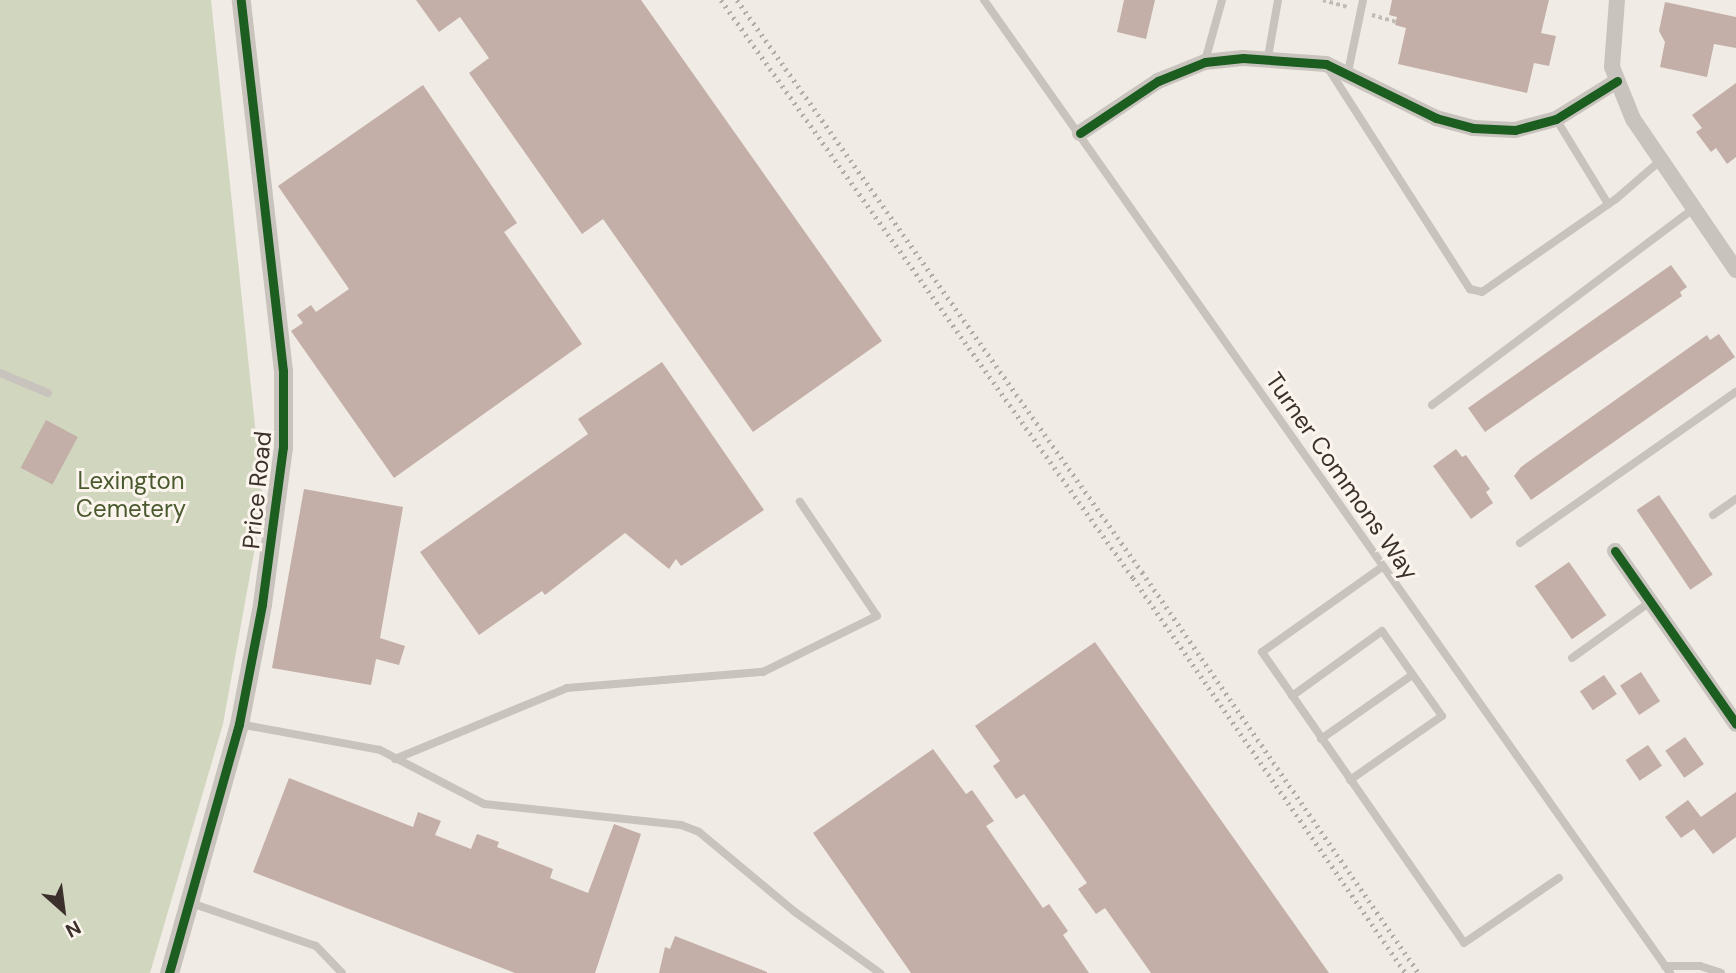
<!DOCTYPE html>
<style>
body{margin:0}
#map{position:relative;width:1736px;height:973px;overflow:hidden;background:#f0ebe5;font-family:"DM Sans",sans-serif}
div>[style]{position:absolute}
.green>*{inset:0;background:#d1d6bf}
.building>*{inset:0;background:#c3afa7;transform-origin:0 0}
.path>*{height:3.5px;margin-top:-1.75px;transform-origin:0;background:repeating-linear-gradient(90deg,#c2bbb6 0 3.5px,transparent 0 7px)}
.service>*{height:8px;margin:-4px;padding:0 4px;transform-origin:4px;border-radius:4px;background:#c9c3be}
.minor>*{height:16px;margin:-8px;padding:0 8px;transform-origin:8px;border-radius:8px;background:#c9c3be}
.tertiary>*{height:19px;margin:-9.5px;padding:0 9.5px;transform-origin:9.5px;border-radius:9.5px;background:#c9c3be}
.rail>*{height:5px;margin-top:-2.5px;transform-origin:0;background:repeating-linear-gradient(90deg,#b1aca8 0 2px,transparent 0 7px)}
.cycleway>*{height:9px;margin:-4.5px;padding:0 4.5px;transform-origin:4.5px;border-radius:4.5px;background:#1b5e20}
span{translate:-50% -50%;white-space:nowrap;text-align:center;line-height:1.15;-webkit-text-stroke:6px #fbf5ee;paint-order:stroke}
.street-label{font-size:24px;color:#3b302b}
.park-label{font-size:24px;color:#4a5a2e}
.north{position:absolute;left:28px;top:875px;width:70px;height:70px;-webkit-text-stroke:5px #fbf5ee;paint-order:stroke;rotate:152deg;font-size:19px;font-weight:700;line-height:28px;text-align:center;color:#3b302b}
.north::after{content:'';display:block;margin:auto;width:24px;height:32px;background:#3b302b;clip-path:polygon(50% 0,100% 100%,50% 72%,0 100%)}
</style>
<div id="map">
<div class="green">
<div style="clip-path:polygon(0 0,211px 0,263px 503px,223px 724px,150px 973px,0 973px)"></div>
</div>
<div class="building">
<div style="clip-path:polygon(416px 0,641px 0,882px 341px,753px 432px,603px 219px,582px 234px,469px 73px,489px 58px,460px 17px,439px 32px)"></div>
<div style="clip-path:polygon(1124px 0,1155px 0,1146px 39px,1117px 32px)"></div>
<div style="clip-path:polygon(1392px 0,1549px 0,1541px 33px,1556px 36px,1549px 66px,1534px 63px,1527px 93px,1398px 64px,1406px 28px,1395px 25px,1397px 17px,1389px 15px)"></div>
<div style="clip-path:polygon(1665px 2px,1736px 17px,1736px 48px,1714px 44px,1707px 77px,1660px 67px,1665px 42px,1659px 31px)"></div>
<div style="clip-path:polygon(1736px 83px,1736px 157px,1727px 164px,1716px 148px,1711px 152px,1696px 132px,1702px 128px,1692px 115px)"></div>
<div style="clip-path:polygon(423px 85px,517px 223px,504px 232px,582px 344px,394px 478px,291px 331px,303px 323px,297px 315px,311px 305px,316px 312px,349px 289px,278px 186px)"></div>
<div style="clip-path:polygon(1671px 265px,1687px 287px,1680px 292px,1682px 296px,1485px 432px,1468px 408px)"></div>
<div style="clip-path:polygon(1719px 334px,1735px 357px,1531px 500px,1514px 476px,1521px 467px,1707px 335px,1710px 340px)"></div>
<div style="clip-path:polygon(662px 362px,764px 510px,681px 566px,676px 559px,669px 569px,625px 533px,545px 595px,542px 591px,479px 635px,420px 552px,588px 434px,578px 419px)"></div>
<div style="left:46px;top:420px;width:36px;height:54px;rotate:28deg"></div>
<div style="clip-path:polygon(1456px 449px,1462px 457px,1466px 455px,1490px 489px,1486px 492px,1493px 503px,1471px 519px,1433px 466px)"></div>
<div style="clip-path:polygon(304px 489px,403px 507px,380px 638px,405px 646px,399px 665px,376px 659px,371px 685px,272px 668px)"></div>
<div style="left:1659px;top:495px;width:96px;height:27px;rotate:56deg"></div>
<div style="left:1569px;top:562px;width:65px;height:42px;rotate:55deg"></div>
<div style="clip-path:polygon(1095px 642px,1329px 973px,1151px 973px,1105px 908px,1096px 914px,1078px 889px,1087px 883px,1024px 794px,1016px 799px,993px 766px,1000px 761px,975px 726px)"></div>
<div style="left:1641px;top:672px;width:35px;height:25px;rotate:57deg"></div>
<div style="left:1604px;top:675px;width:23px;height:29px;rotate:56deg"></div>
<div style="left:1685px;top:737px;width:33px;height:24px;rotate:55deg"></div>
<div style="left:1648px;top:745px;width:25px;height:27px;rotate:56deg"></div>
<div style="clip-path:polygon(933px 749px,966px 794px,972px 790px,994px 821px,986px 826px,1043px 908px,1049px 904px,1068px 931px,1063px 935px,1089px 973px,911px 973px,813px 833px)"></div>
<div style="clip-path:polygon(289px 778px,413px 827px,418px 812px,441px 821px,435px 835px,471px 849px,477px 834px,499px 842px,497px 847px,553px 869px,550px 878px,588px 893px,614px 824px,641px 834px,595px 973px,515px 973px,253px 872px)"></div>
<div style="clip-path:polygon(1736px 792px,1736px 837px,1713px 854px,1694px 829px,1681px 838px,1665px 817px,1688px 800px,1701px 817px)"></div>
<div style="clip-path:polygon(675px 936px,767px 972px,767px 973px,659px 973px,665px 947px,670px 949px)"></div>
</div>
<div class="path">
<div style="left:1323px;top:0;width:26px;rotate:16deg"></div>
<div style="left:1372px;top:15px;width:25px;rotate:16deg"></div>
</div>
<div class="service">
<div style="left:984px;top:0;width:1191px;rotate:54.81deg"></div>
<div style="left:1268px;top:57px;width:58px;rotate:-80deg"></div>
<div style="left:1205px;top:61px;width:63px;rotate:-74.4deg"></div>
<div style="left:1328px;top:68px;width:263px;rotate:57.3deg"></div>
<div style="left:1470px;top:289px;width:12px;rotate:14deg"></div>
<div style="left:1482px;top:292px;width:163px;rotate:-34.8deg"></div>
<div style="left:1616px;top:199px;width:60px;rotate:-40.9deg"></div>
<div style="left:1348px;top:72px;width:74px;rotate:-78.2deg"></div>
<div style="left:1556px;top:119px;width:100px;rotate:58.5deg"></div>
<div style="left:0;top:373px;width:52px;rotate:22.6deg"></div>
<div style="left:1432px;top:405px;width:326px;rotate:-36.9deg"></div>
<div style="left:1713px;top:515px;width:28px;rotate:-35deg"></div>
<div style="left:1520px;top:543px;width:264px;rotate:-35deg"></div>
<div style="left:1382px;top:567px;width:147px;rotate:144.7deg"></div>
<div style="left:1262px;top:652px;width:354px;rotate:55.2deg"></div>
<div style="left:1464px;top:943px;width:115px;rotate:-34.4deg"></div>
<div style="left:1572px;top:658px;width:96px;rotate:-35.7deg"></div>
<div style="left:1292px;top:696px;width:111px;rotate:-35.8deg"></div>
<div style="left:1382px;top:631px;width:104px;rotate:54.8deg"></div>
<div style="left:1442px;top:716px;width:112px;rotate:145.2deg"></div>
<div style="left:239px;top:724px;width:143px;rotate:10.4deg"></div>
<div style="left:380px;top:750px;width:117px;rotate:27.4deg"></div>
<div style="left:484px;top:804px;width:198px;rotate:6.1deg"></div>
<div style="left:681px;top:825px;width:19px;rotate:21deg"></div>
<div style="left:699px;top:832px;width:125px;rotate:39.8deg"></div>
<div style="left:795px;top:912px;width:105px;rotate:35.7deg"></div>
<div style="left:1321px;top:739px;width:111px;rotate:-35.1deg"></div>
<div style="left:395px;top:759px;width:186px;rotate:-22.4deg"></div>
<div style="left:567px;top:688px;width:197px;rotate:-4.7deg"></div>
<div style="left:763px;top:672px;width:127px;rotate:-26.2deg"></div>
<div style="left:877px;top:616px;width:138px;rotate:-124deg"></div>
<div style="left:191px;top:903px;width:132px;rotate:19deg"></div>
<div style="left:316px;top:946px;width:37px;rotate:46deg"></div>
<div style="left:1665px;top:966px;width:35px"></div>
<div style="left:1700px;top:966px;width:22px;rotate:18deg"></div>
</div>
<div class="minor">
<div style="left:1617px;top:0;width:67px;rotate:94.3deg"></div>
<div style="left:1612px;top:67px;width:56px;rotate:68deg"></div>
<div style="left:1633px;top:119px;width:183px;rotate:55.7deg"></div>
<div style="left:1080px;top:133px;width:94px;rotate:-33.7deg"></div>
<div style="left:1158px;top:81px;width:51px;rotate:-22deg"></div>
<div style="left:1205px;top:62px;width:38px;rotate:-6deg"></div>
<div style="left:1243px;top:58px;width:83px;rotate:4.1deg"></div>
<div style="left:1326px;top:64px;width:123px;rotate:26.1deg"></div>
<div style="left:1436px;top:118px;width:38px;rotate:15deg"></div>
<div style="left:1473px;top:128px;width:42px;rotate:2.7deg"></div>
<div style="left:1515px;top:130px;width:42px;rotate:-15deg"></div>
<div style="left:1556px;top:119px;width:72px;rotate:-31.9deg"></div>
<div style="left:1615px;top:551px;width:211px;rotate:55deg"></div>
</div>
<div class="tertiary">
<div style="left:169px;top:973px;width:259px;rotate:-74.3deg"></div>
<div style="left:239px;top:724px;width:122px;rotate:-79.1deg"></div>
<div style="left:262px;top:604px;width:158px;rotate:-82.4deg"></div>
<div style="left:283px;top:447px;width:76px;rotate:-90deg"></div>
<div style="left:283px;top:371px;width:373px;rotate:-96.5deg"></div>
</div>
<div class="rail">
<div style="left:721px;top:0;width:710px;rotate:54.52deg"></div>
<div style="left:1133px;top:578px;width:480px;rotate:55.4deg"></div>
<div style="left:737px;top:0;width:701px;rotate:54.7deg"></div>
<div style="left:1142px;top:572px;width:487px;rotate:55.4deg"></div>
</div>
<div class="cycleway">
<div style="left:1080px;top:133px;width:94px;rotate:-33.7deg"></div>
<div style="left:1158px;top:81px;width:51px;rotate:-22deg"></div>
<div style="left:1205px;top:62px;width:38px;rotate:-6deg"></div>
<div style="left:1243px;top:58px;width:83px;rotate:4.1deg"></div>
<div style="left:1326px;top:64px;width:123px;rotate:26.1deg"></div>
<div style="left:1436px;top:118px;width:38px;rotate:15deg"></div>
<div style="left:1473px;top:128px;width:42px;rotate:2.7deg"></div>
<div style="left:1515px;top:130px;width:42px;rotate:-15deg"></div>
<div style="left:1556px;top:119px;width:72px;rotate:-31.9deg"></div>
<div style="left:1615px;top:551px;width:211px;rotate:55deg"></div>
<div style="left:169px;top:973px;width:259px;rotate:-74.3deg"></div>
<div style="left:239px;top:724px;width:122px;rotate:-79.1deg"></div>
<div style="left:262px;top:604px;width:158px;rotate:-82.4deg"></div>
<div style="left:283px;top:447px;width:76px;rotate:-90deg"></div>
<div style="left:283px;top:371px;width:373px;rotate:-96.5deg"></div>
</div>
<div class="street-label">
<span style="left:1342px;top:476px;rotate:55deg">Turner Commons Way</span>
<span style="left:257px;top:490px;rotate:-84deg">Price Road</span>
</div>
<div class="park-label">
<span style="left:131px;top:495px">Lexington<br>Cemetery</span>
</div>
<div class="north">N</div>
</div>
